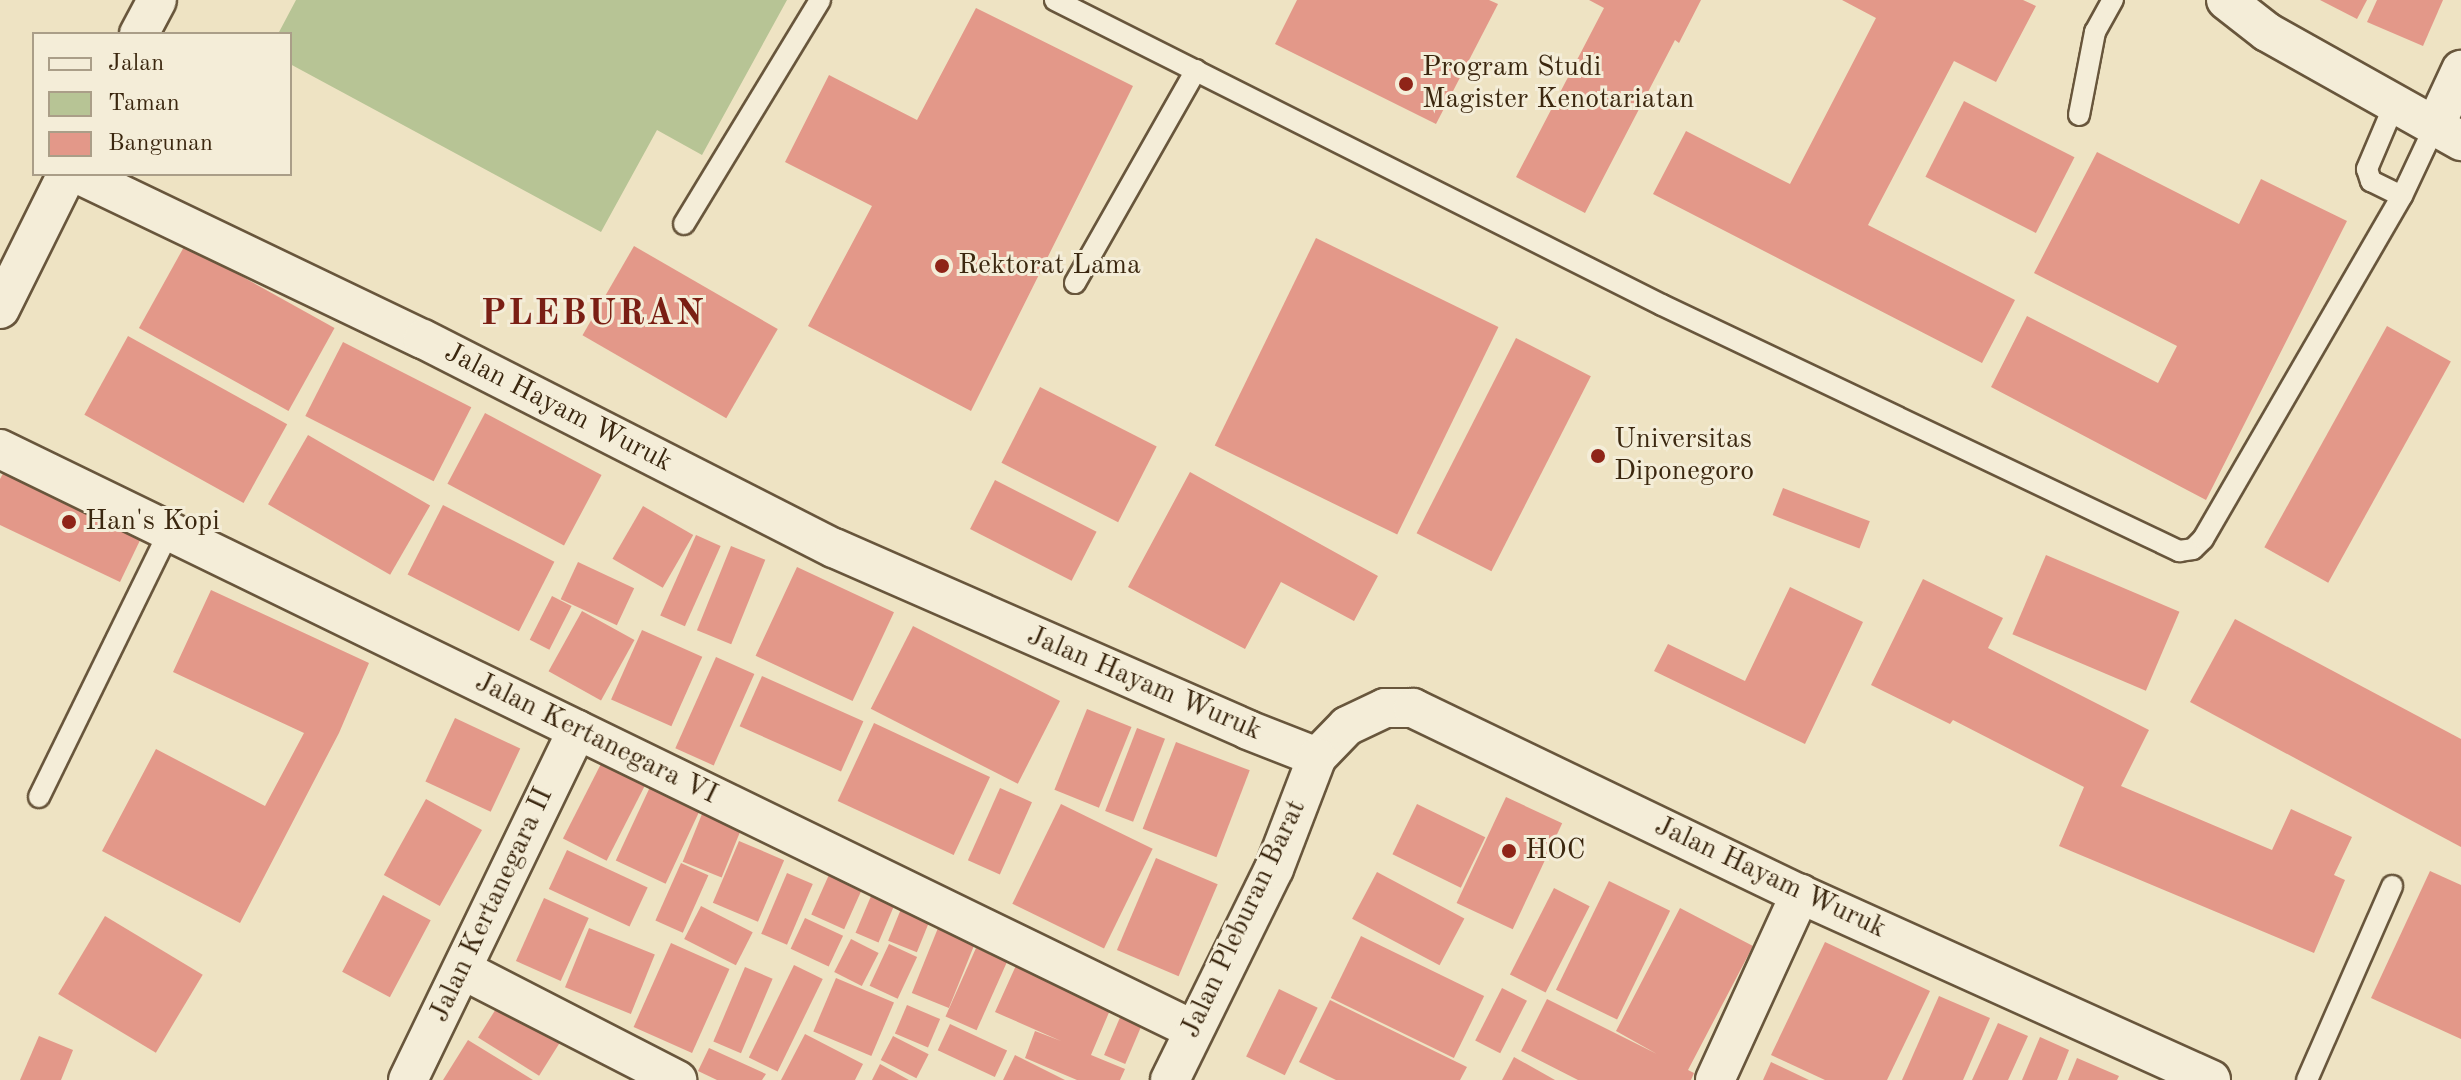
<!DOCTYPE html>
<style>
body{margin:0}
#map{position:relative;width:2461px;height:1080px;overflow:hidden;background:#eee3c3;font-family:"Old Standard TT",serif}
div>[style]{position:absolute}
.green>*{inset:0;background:#b7c495}
.building>*{inset:0;background:#e39889;transform-origin:0 0}
.roads{filter:drop-shadow(2px 0 #68563c) drop-shadow(-2px 0 #68563c) drop-shadow(0 2px #68563c) drop-shadow(0 -2px #68563c)}
.lane>*{height:20px;margin:-10px;padding:0 10px;transform-origin:10px;border-radius:10px;background:#f4edd8}
.street>*{height:38px;margin:-19px;padding:0 19px;transform-origin:19px;border-radius:19px;background:#f4edd8}
.dots>*{width:22px;height:22px;translate:-50% -50%;box-sizing:border-box;border:4px solid #f4edd8;border-radius:50%}
span{translate:-50% -50%;white-space:nowrap;text-align:center;line-height:1.15;-webkit-text-stroke:6px #f4edd8;paint-order:stroke}
.poi-label{font-size:28px;color:#3b270f}
.left{translate:0 -50%;text-align:left}
.street-label{font-size:28px;color:#3b270f}
.district-label{font-size:36px;color:#7a1f14;font-weight:700;letter-spacing:2px}
.legend{position:absolute;left:32px;top:32px;width:260px;height:144px;box-sizing:border-box;background:#f4edd8;border:2px solid #aa9e88;margin:0;padding:10px 14px;list-style:none;font-size:24px;color:#3b270f}
.legend li{display:flex;align-items:center;gap:16px;height:40px}
.legend b{width:40px;border:2px solid #aa9e88}
</style>
<div id="map">
<div class="green">
<div style="clip-path:polygon(296px 0,787px 0,702px 155px,657px 130px,601px 232px,290px 64px,290px 34px,278px 34px)"></div>
</div>
<div class="building">
<div style="clip-path:polygon(1297px 0,1489px 0,1498px 4px,1436px 124px,1275px 44px)"></div>
<div style="clip-path:polygon(1589px 0,1701px 0,1679px 43px,1675px 40px,1585px 213px,1516px 177px,1604px 8px)"></div>
<div style="clip-path:polygon(1842px 0,2023px 0,2036px 6px,1996px 82px,1954px 61px,1868px 225px,2015px 300px,1982px 363px,1653px 194px,1686px 131px,1790px 184px,1876px 18px)"></div>
<div style="clip-path:polygon(2320px 0,2367px 0,2357px 19px)"></div>
<div style="clip-path:polygon(2377px 0,2443px 0,2423px 46px,2367px 22px)"></div>
<div style="clip-path:polygon(976px 8px,1133px 86px,971px 411px,808px 326px,872px 206px,785px 162px,829px 75px,917px 120px)"></div>
<div style="left:1964px;top:101px;width:124px;height:85px;rotate:27deg"></div>
<div style="clip-path:polygon(2097px 152px,2239px 224px,2261px 179px,2347px 221px,2206px 500px,1991px 387px,2027px 316px,2158px 383px,2177px 346px,2034px 273px)"></div>
<div style="left:1316px;top:238px;width:203px;height:231px;rotate:26deg"></div>
<div style="left:185px;top:245px;width:171px;height:95px;rotate:29deg"></div>
<div style="left:634px;top:246px;width:166px;height:103px;rotate:30deg"></div>
<div style="left:2387px;top:326px;width:73px;height:253px;rotate:29deg"></div>
<div style="left:128px;top:336px;width:182px;height:90px;rotate:29deg"></div>
<div style="left:1516px;top:338px;width:84px;height:219px;rotate:27deg"></div>
<div style="left:343px;top:342px;width:144px;height:83px;rotate:27deg"></div>
<div style="left:1040px;top:387px;width:131px;height:85px;rotate:27deg"></div>
<div style="left:485px;top:413px;width:132px;height:80px;rotate:28deg"></div>
<div style="left:308px;top:435px;width:141px;height:80px;rotate:30deg"></div>
<div style="clip-path:polygon(6px 468px,144px 532px,120px 582px,0 525px,0 479px)"></div>
<div style="clip-path:polygon(1190px 472px,1378px 576px,1354px 621px,1281px 582px,1245px 649px,1128px 587px)"></div>
<div style="left:995px;top:480px;width:114px;height:55px;rotate:27deg"></div>
<div style="left:1783px;top:488px;width:93px;height:29px;rotate:21deg"></div>
<div style="left:443px;top:505px;width:125px;height:78px;rotate:27deg"></div>
<div style="left:643px;top:506px;width:58px;height:61px;rotate:30deg"></div>
<div style="left:696px;top:535px;width:27px;height:88px;rotate:24deg"></div>
<div style="left:731px;top:546px;width:37px;height:91px;rotate:22deg"></div>
<div style="left:2046px;top:555px;width:145px;height:86px;rotate:23deg"></div>
<div style="left:578px;top:562px;width:62px;height:41px;rotate:25deg"></div>
<div style="left:797px;top:567px;width:107px;height:98px;rotate:25deg"></div>
<div style="clip-path:polygon(1923px 579px,2003px 618px,1988px 648px,2149px 730px,2121px 786px,2272px 850px,2291px 809px,2352px 837px,2334px 875px,2345px 880px,2314px 953px,2059px 846px,2084px 787px,1953px 720px,1950px 724px,1871px 685px)"></div>
<div style="clip-path:polygon(1790px 587px,1863px 622px,1805px 744px,1654px 671px,1668px 644px,1745px 681px)"></div>
<div style="clip-path:polygon(211px 590px,369px 663px,339px 733px,240px 923px,102px 851px,156px 749px,265px 806px,304px 733px,173px 672px)"></div>
<div style="left:552px;top:596px;width:22px;height:49px;rotate:27deg"></div>
<div style="left:582px;top:611px;width:60px;height:69px;rotate:29deg"></div>
<div style="clip-path:polygon(2235px 619px,2461px 739px,2461px 847px,2190px 702px)"></div>
<div style="left:913px;top:626px;width:165px;height:93px;rotate:27deg"></div>
<div style="left:642px;top:630px;width:66px;height:76px;rotate:24deg"></div>
<div style="left:716px;top:657px;width:42px;height:100px;rotate:24deg"></div>
<div style="left:762px;top:676px;width:111px;height:55px;rotate:24deg"></div>
<div style="left:1087px;top:709px;width:48px;height:87px;rotate:22deg"></div>
<div style="left:455px;top:718px;width:72px;height:70px;rotate:25deg"></div>
<div style="left:874px;top:723px;width:128px;height:86px;rotate:25deg"></div>
<div style="left:1137px;top:728px;width:30px;height:89px;rotate:21deg"></div>
<div style="left:1176px;top:742px;width:79px;height:93px;rotate:21deg"></div>
<div style="left:607px;top:752px;width:49px;height:97px;rotate:27deg"></div>
<div style="left:650px;top:787px;width:55px;height:81px;rotate:25deg"></div>
<div style="left:1000px;top:788px;width:35px;height:79px;rotate:24deg"></div>
<div style="left:1506px;top:797px;width:62px;height:117px;rotate:25deg"></div>
<div style="left:426px;top:799px;width:64px;height:87px;rotate:29deg"></div>
<div style="left:1061px;top:804px;width:102px;height:111px;rotate:26deg"></div>
<div style="left:1417px;top:804px;width:76px;height:56px;rotate:26deg"></div>
<div style="left:704px;top:809px;width:42px;height:57px;rotate:22deg"></div>
<div style="left:739px;top:841px;width:49px;height:67px;rotate:23deg"></div>
<div style="left:567px;top:850px;width:89px;height:43px;rotate:25deg"></div>
<div style="left:1156px;top:858px;width:67px;height:100px;rotate:23deg"></div>
<div style="left:681px;top:863px;width:30px;height:63px;rotate:24deg"></div>
<div style="left:832px;top:868px;width:36px;height:51px;rotate:24deg"></div>
<div style="clip-path:polygon(2430px 871px,2461px 885px,2461px 1039px,2371px 998px)"></div>
<div style="left:1377px;top:872px;width:99px;height:53px;rotate:28deg"></div>
<div style="left:787px;top:873px;width:28px;height:66px;rotate:23deg"></div>
<div style="left:1609px;top:881px;width:68px;height:121px;rotate:26deg"></div>
<div style="left:877px;top:882px;width:25px;height:55px;rotate:23deg"></div>
<div style="left:1554px;top:888px;width:40px;height:97px;rotate:27deg"></div>
<div style="left:383px;top:895px;width:54px;height:87px;rotate:28deg"></div>
<div style="left:544px;top:898px;width:49px;height:69px;rotate:24deg"></div>
<div style="left:905px;top:899px;width:31px;height:45px;rotate:22deg"></div>
<div style="left:701px;top:906px;width:58px;height:37px;rotate:27deg"></div>
<div style="clip-path:polygon(1680px 908px,1753px 946px,1688px 1070px,1694px 1073px,1691px 1080px,1578px 1080px,1521px 1051px,1547px 999px,1657px 1054px,1616px 1031px)"></div>
<div style="left:105px;top:916px;width:114px;height:91px;rotate:31deg"></div>
<div style="left:805px;top:918px;width:42px;height:34px;rotate:25deg"></div>
<div style="left:589px;top:928px;width:71px;height:64px;rotate:22deg"></div>
<div style="left:938px;top:928px;width:40px;height:70px;rotate:22deg"></div>
<div style="left:1361px;top:936px;width:137px;height:69px;rotate:26deg"></div>
<div style="left:851px;top:939px;width:31px;height:37px;rotate:27deg"></div>
<div style="clip-path:polygon(1825px 942px,1930px 991px,1887px 1080px,1825px 1080px,1771px 1055px)"></div>
<div style="left:671px;top:943px;width:64px;height:92px;rotate:24deg"></div>
<div style="left:889px;top:944px;width:31px;height:46px;rotate:25deg"></div>
<div style="left:976px;top:948px;width:34px;height:75px;rotate:24deg"></div>
<div style="clip-path:polygon(1018px 961px,1113px 1003px,1091px 1055px,1125px 1069px,1120px 1080px,1077px 1080px,1025px 1058px,1035px 1031px,1061px 1041px,995px 1012px)"></div>
<div style="left:794px;top:965px;width:32px;height:103px;rotate:26deg"></div>
<div style="left:745px;top:967px;width:30px;height:81px;rotate:23deg"></div>
<div style="left:836px;top:978px;width:63px;height:58px;rotate:23deg"></div>
<div style="left:1502px;top:988px;width:28px;height:59px;rotate:27deg"></div>
<div style="left:1279px;top:989px;width:43px;height:75px;rotate:26deg"></div>
<div style="left:504px;top:996px;width:72px;height:49px;rotate:32deg"></div>
<div style="clip-path:polygon(1939px 996px,1990px 1018px,1963px 1080px,1902px 1080px)"></div>
<div style="clip-path:polygon(1330px 1000px,1467px 1067px,1460px 1080px,1336px 1080px,1299px 1062px)"></div>
<div style="left:907px;top:1005px;width:36px;height:31px;rotate:23deg"></div>
<div style="left:1124px;top:1008px;width:23px;height:51px;rotate:23deg"></div>
<div style="clip-path:polygon(1998px 1023px,2028px 1036px,2008px 1080px,1972px 1080px)"></div>
<div style="left:950px;top:1024px;width:63px;height:29px;rotate:25deg"></div>
<div style="clip-path:polygon(805px 1034px,863px 1064px,855px 1080px,781px 1080px)"></div>
<div style="clip-path:polygon(39px 1036px,73px 1050px,61px 1080px,20px 1080px)"></div>
<div style="left:893px;top:1036px;width:40px;height:27px;rotate:27deg"></div>
<div style="clip-path:polygon(2040px 1037px,2069px 1050px,2057px 1080px,2022px 1080px)"></div>
<div style="clip-path:polygon(468px 1040px,533px 1080px,443px 1080px)"></div>
<div style="clip-path:polygon(709px 1048px,766px 1074px,762px 1080px,717px 1080px,698px 1071px)"></div>
<div style="clip-path:polygon(1015px 1055px,1065px 1080px,1003px 1080px)"></div>
<div style="clip-path:polygon(1514px 1057px,1555px 1080px,1502px 1080px)"></div>
<div style="clip-path:polygon(2077px 1058px,2119px 1076px,2117px 1080px,2068px 1080px)"></div>
<div style="clip-path:polygon(1771px 1062px,1809px 1080px,1763px 1080px)"></div>
<div style="clip-path:polygon(880px 1064px,909px 1080px,872px 1080px)"></div>
</div>
<div class="roads">
<div class="lane">
<div style="left:1055px;top:0;width:679px;rotate:26.68deg"></div>
<div style="left:1662px;top:305px;width:573px;rotate:25.45deg"></div>
<div style="left:2179px;top:551px;width:14px;rotate:-8deg"></div>
<div style="left:2193px;top:549px;width:14px;rotate:-45deg"></div>
<div style="left:2203px;top:539px;width:397px;rotate:-59.9deg"></div>
<div style="left:2402px;top:196px;width:77px;rotate:-64.8deg"></div>
<div style="left:2395px;top:103px;width:72px;rotate:113deg"></div>
<div style="left:2367px;top:169px;width:13px;rotate:72deg"></div>
<div style="left:2371px;top:181px;width:34px;rotate:26deg"></div>
<div style="left:2079px;top:115px;width:85px;rotate:-79.1deg"></div>
<div style="left:2095px;top:32px;width:37px;rotate:-61deg"></div>
<div style="left:684px;top:224px;width:262px;rotate:-58.7deg"></div>
<div style="left:1075px;top:283px;width:245px;rotate:-60.4deg"></div>
<div style="left:39px;top:797px;width:295px;rotate:-63.9deg"></div>
<div style="left:2307px;top:1080px;width:212px;rotate:-66.3deg"></div>
</div>
<div class="street">
<div style="left:2226px;top:0;width:52px;rotate:38deg"></div>
<div style="left:2267px;top:32px;width:223px;rotate:29.3deg"></div>
<div style="left:139px;top:34px;width:38px;rotate:-62deg"></div>
<div style="left:2435px;top:126px;width:62px;rotate:-65.1deg"></div>
<div style="left:78px;top:174px;width:382px;rotate:25.6deg"></div>
<div style="left:423px;top:339px;width:461px;rotate:27deg"></div>
<div style="left:834px;top:548px;width:452px;rotate:23.7deg"></div>
<div style="left:1248px;top:730px;width:74px;rotate:21.4deg"></div>
<div style="left:1317px;top:757px;width:43px;rotate:-45.9deg"></div>
<div style="left:1347px;top:726px;width:42px;rotate:-25.3deg"></div>
<div style="left:1385px;top:708px;width:28px"></div>
<div style="left:1413px;top:708px;width:429px;rotate:25.7deg"></div>
<div style="left:1800px;top:894px;width:451px;rotate:24.3deg"></div>
<div style="left:0;top:309px;width:151px;rotate:-63.6deg"></div>
<div style="left:0;top:449px;width:1326px;rotate:25.95deg"></div>
<div style="left:463px;top:970px;width:241px;rotate:27.2deg"></div>
<div style="left:408px;top:1080px;width:389px;rotate:-64.2deg"></div>
<div style="left:1170px;top:1080px;width:235px;rotate:-63.8deg"></div>
<div style="left:1274px;top:869px;width:120px;rotate:-69deg"></div>
<div style="left:1715px;top:1080px;width:205px;rotate:-65.4deg"></div>
</div>
</div>
<div class="dots">
<div style="left:1406px;top:84px;background:#8f2418"></div>
<div style="left:942px;top:266px;background:#8f2418"></div>
<div style="left:1598px;top:456px;background:#8f2418"></div>
<div style="left:69px;top:522px;background:#8f2418"></div>
<div style="left:1509px;top:851px;background:#8f2418"></div>
</div>
<div class="poi-label">
<span class="left" style="left:1422px;top:84px">Program Studi<br>Magister Kenotariatan</span>
<span class="left" style="left:958px;top:266px">Rektorat Lama</span>
<span class="left" style="left:1614px;top:456px">Universitas<br>Diponegoro</span>
<span class="left" style="left:85px;top:522px">Han's Kopi</span>
<span class="left" style="left:1525px;top:851px">HOC</span>
</div>
<div class="street-label">
<span style="left:558px;top:408px;rotate:27deg">Jalan Hayam Wuruk</span>
<span style="left:1144px;top:684px;rotate:23deg">Jalan Hayam Wuruk</span>
<span style="left:596px;top:739px;rotate:26deg">Jalan Kertanegara VI</span>
<span style="left:1770px;top:878px;rotate:25deg">Jalan Hayam Wuruk</span>
<span style="left:492px;top:905px;rotate:-65deg">Jalan Kertanegara II</span>
<span style="left:1244px;top:919px;rotate:-65deg">Jalan Pleburan Barat</span>
</div>
<div class="district-label">
<span style="left:593px;top:316px">PLEBURAN</span>
</div>
<ul class="legend">
<li><b style="height:10px;background:#f4edd8"></b>Jalan</li>
<li><b style="height:22px;background:#b7c495"></b>Taman</li>
<li><b style="height:22px;background:#e39889"></b>Bangunan</li>
</ul>
</div>
